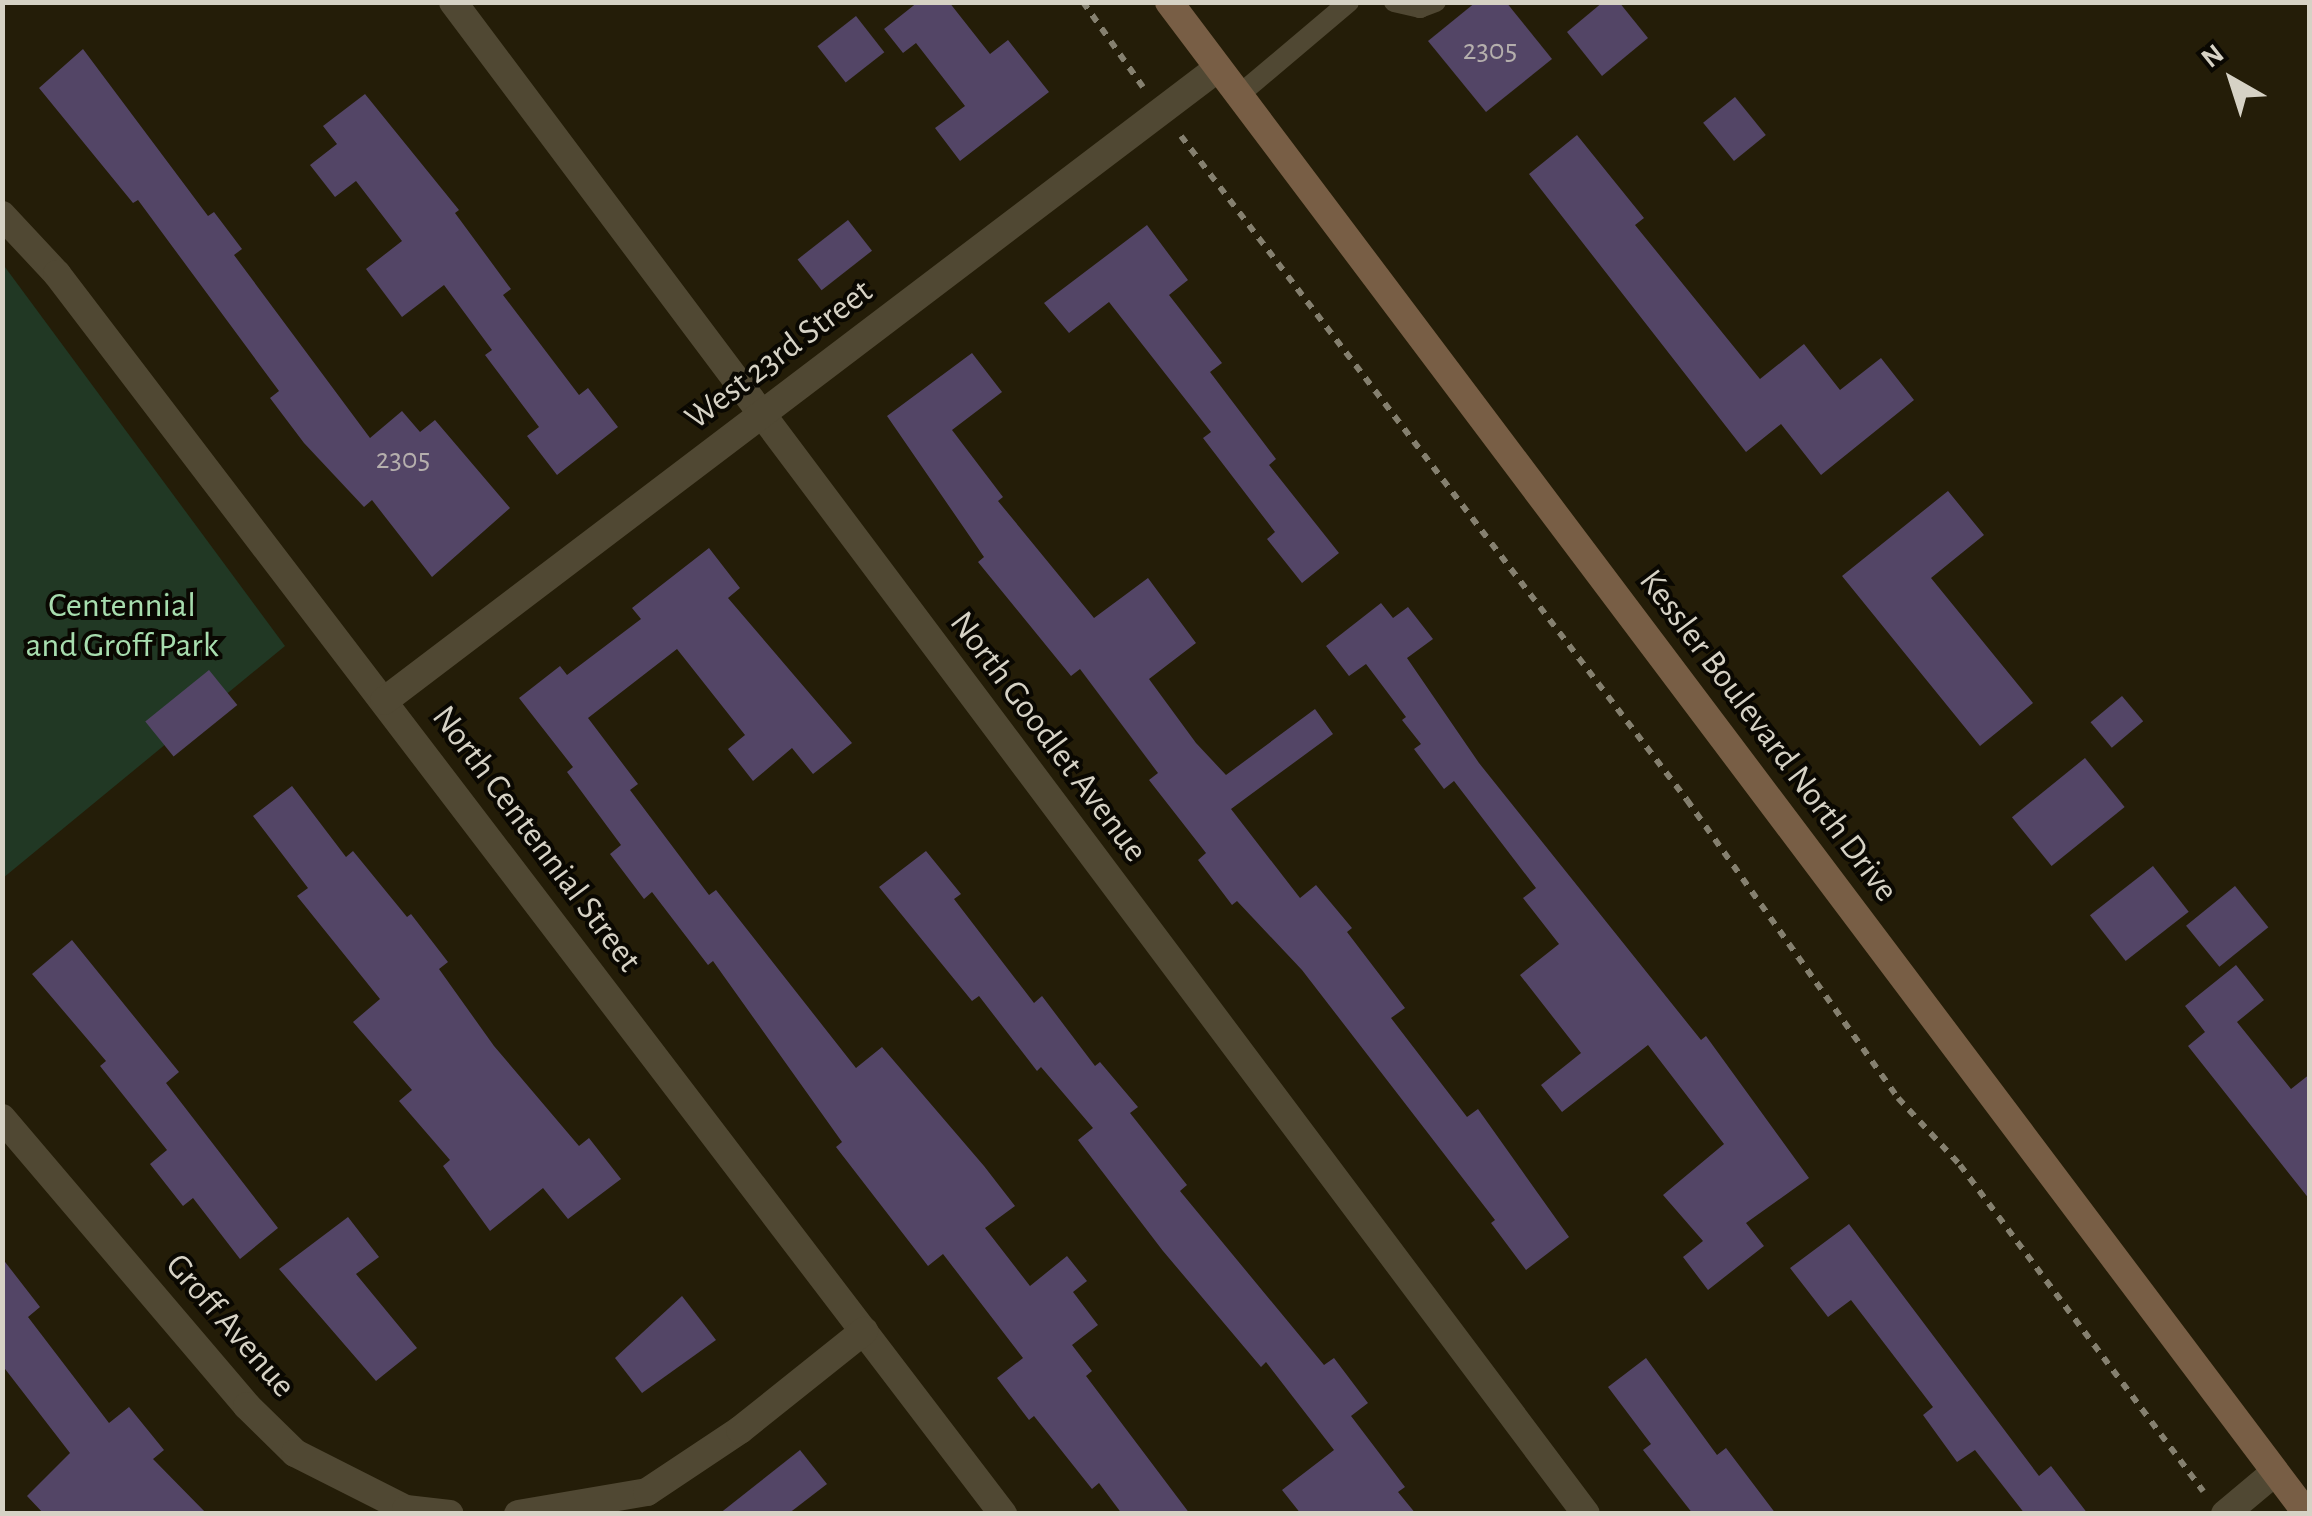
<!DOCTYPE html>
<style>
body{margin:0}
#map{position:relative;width:2312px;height:1516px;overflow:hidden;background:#241d08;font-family:"Alegreya Sans",sans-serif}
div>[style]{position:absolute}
.green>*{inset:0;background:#213824}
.building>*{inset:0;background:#534566;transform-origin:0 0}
.path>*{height:6px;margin-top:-3px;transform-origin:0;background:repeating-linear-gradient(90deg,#85806f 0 8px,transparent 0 16px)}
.service>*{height:20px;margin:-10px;padding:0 10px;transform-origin:10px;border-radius:10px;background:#504833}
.minor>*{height:28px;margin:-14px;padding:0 14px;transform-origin:14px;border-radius:14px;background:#504833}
.secondary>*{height:28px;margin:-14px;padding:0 14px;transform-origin:14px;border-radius:14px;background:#785e45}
span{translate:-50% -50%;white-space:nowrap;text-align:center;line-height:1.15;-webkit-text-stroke:8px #0a0802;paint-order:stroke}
.number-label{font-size:30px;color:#b5afad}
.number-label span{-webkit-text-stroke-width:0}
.street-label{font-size:35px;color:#d6d2c5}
.park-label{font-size:35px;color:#a7ddae}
.frame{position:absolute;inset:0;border:5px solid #d6d2c5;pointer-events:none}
.north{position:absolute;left:2182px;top:30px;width:100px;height:100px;-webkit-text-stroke:8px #0a0802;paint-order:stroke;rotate:321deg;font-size:28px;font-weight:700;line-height:40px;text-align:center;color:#d6d2c5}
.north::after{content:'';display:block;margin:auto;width:35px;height:45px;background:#d6d2c5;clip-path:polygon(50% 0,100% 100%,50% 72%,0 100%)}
</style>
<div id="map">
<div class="green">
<div style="clip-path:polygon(2px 263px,285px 646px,3px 878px,2px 878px)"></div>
</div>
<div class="building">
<div style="clip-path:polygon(918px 2px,949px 2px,990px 54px,1008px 40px,1049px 92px,960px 161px,935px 128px,965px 106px,916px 43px,903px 53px,884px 29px)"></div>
<div style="clip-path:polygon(1476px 2px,1506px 2px,1552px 59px,1486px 112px,1428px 41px)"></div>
<div style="clip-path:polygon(1603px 2px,1619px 2px,1648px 38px,1602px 76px,1567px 32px)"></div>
<div style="left:856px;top:16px;width:46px;height:49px;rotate:52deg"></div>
<div style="clip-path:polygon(83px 49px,208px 216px,214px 212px,242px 249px,234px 255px,370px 438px,402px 411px,420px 432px,435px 420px,510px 508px,432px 577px,372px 500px,364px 507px,304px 443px,270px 398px,279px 391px,138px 200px,133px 203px,39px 88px)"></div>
<div style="clip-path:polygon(365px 94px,459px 210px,455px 213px,511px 289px,503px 295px,579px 395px,588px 388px,618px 427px,557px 475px,527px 436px,539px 427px,485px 355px,492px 350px,444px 285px,402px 317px,366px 269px,402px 241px,356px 181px,335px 197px,310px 165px,337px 144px,323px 126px)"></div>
<div style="left:1735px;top:97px;width:49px;height:41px;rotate:51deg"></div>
<div style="clip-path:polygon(1577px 135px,1644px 218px,1635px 225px,1760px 379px,1804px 344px,1840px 390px,1881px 358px,1914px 400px,1821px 475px,1781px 424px,1746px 452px,1529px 174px)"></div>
<div style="left:848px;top:220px;width:39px;height:64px;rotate:52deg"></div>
<div style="clip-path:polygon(1147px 225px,1188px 280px,1169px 295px,1222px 363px,1210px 372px,1276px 459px,1269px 465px,1339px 553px,1302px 583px,1267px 539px,1275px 532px,1203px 438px,1211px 432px,1109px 302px,1069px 333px,1044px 303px)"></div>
<div style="clip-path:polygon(972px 353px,1002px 392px,952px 430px,1003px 497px,998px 501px,1094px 618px,1148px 578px,1196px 643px,1149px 679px,1196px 743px,1226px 775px,1315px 709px,1333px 734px,1231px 809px,1300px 898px,1316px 885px,1352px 928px,1347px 932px,1405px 1008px,1391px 1018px,1467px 1117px,1478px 1109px,1569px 1237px,1526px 1270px,1491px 1223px,1495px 1220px,1302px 970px,1237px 901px,1232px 905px,1198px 860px,1206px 853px,1149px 780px,1158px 773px,1080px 669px,1071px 676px,978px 562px,984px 557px,887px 416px)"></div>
<div style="clip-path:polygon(1948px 491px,1984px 535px,1931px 578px,2033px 703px,1980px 746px,1842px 576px)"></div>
<div style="clip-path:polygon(709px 548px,740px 588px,728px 598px,852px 743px,813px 774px,792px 748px,753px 781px,728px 749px,745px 735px,677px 649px,588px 718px,638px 784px,630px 790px,709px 895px,716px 890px,856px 1068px,882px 1047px,984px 1166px,1015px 1206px,985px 1228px,1030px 1286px,1067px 1256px,1087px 1281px,1073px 1292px,1098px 1325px,1072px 1345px,1092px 1371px,1086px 1376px,1190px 1514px,1122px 1514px,1099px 1483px,1092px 1489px,1034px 1416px,1029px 1420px,997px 1378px,1023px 1358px,943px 1254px,928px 1266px,836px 1147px,842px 1142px,713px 961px,708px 965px,652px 892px,644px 899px,610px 854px,621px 845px,567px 772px,573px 767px,519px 698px,560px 666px,567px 675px,641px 619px,632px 608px)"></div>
<div style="clip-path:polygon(1381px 603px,1393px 618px,1408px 607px,1433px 639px,1407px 658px,1479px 763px,1701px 1040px,1706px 1036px,1809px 1178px,1746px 1223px,1764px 1246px,1708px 1290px,1683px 1257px,1703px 1241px,1663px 1195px,1724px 1144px,1648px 1045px,1562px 1112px,1541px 1085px,1581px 1053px,1520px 975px,1559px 944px,1523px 898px,1536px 888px,1454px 781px,1444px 789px,1414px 749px,1421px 744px,1402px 720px,1406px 717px,1366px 664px,1349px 676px,1326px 646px)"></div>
<div style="left:209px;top:670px;width:45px;height:82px;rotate:51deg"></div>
<div style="left:2122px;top:696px;width:33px;height:41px;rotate:50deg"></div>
<div style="left:2085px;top:758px;width:63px;height:94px;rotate:51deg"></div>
<div style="clip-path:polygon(292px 786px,346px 857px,353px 851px,407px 917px,411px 914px,448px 962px,439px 969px,494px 1046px,579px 1146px,589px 1138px,621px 1179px,568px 1219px,543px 1188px,490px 1231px,443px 1166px,450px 1160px,399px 1101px,412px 1090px,353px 1022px,380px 999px,297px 896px,308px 888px,253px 816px)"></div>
<div style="clip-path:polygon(926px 851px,961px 894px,954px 899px,1034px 1003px,1042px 996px,1095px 1066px,1100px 1062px,1138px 1107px,1130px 1113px,1187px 1185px,1180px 1191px,1324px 1365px,1334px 1358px,1368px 1403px,1351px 1416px,1405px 1487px,1398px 1492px,1416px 1514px,1301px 1514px,1282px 1490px,1334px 1450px,1266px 1362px,1261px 1367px,1163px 1251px,1078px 1140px,1093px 1128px,1041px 1067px,1037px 1071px,979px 996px,972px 1001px,879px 887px)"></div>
<div style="left:2153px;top:866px;width:58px;height:80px;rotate:52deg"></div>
<div style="left:2235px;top:886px;width:53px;height:63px;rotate:51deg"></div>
<div style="clip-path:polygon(72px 940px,179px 1072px,166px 1083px,278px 1228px,240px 1259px,193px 1198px,183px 1206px,150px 1164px,167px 1150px,100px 1066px,106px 1061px,32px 974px)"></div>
<div style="clip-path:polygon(2236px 965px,2264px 1000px,2237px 1022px,2291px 1089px,2310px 1074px,2310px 1200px,2188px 1046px,2205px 1032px,2185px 1006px)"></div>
<div style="clip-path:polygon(348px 1217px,379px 1257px,356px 1274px,417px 1348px,376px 1381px,279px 1269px)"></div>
<div style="clip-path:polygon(1849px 1224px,2039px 1476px,2051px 1466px,2088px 1514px,2025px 1514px,1975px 1450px,1957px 1462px,1923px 1415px,1933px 1407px,1851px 1300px,1828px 1317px,1790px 1268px)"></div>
<div style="clip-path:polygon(2px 1258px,40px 1307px,28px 1317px,109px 1423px,129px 1407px,164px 1450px,153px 1459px,207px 1514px,44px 1514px,27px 1496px,70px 1453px,2px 1365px)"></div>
<div style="clip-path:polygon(682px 1296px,716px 1340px,642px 1393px,615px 1358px)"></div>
<div style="clip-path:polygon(1646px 1358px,1717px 1455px,1726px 1448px,1776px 1514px,1693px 1514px,1643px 1450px,1651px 1444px,1608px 1387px)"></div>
<div style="clip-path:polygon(800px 1450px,827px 1484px,788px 1514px,719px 1514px)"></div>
</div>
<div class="path">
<div style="left:1083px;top:2px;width:104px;rotate:54.8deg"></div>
<div style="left:1181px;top:136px;width:835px;rotate:52.69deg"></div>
<div style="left:1687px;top:800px;width:365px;rotate:54.7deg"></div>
<div style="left:1898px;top:1098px;width:91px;rotate:47.2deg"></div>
<div style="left:1960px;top:1165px;width:407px;rotate:53.3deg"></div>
</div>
<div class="service">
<div style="left:1394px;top:2px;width:27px;rotate:13deg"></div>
<div style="left:1420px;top:8px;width:17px;rotate:-21deg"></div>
<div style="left:1239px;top:95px;width:144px;rotate:-40.2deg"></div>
</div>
<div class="minor">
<div style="left:453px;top:2px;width:1889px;rotate:53.15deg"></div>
<div style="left:2px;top:215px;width:81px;rotate:47deg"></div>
<div style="left:57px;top:274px;width:1560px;rotate:52.66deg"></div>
<div style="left:384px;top:701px;width:1047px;rotate:-37.2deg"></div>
<div style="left:2px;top:1118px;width:378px;rotate:49.6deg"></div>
<div style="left:247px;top:1406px;width:67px;rotate:44.4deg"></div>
<div style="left:295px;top:1453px;width:124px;rotate:26.8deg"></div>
<div style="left:406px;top:1509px;width:44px;rotate:6.5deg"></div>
<div style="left:518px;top:1514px;width:131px;rotate:-9.7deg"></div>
<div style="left:647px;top:1492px;width:112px;rotate:-33.7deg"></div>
<div style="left:740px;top:1430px;width:159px;rotate:-38.6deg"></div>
<div style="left:2225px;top:1514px;width:65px;rotate:-40deg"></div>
</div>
<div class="secondary">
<div style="left:1169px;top:2px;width:1892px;rotate:53.03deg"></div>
</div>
<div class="number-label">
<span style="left:1490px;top:50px">2305</span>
<span style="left:403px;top:459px">2305</span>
</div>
<div class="street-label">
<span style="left:779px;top:355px;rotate:-37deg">West 23rd Street</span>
<span style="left:1768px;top:736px;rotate:53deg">Kessler Boulevard North Drive</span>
<span style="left:1048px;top:737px;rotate:53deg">North Goodlet Avenue</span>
<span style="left:536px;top:839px;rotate:53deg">North Centennial Street</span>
<span style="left:230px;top:1326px;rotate:49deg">Groff Avenue</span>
</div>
<div class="park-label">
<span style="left:122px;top:626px">Centennial<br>and Groff Park</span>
</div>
<div class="frame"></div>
<div class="north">N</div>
</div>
